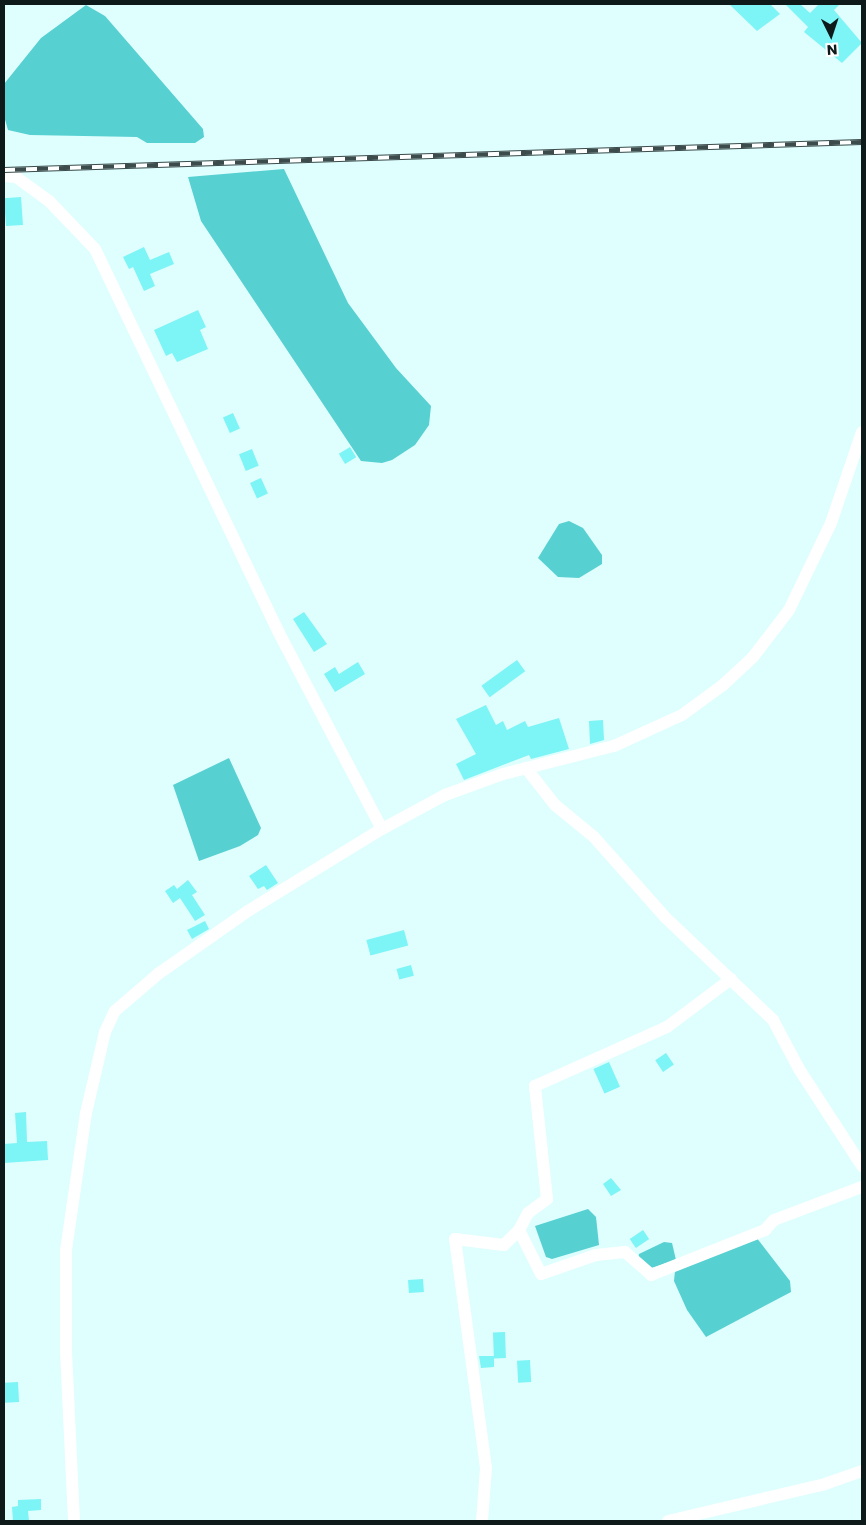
<!DOCTYPE html>
<style>
body{margin:0}
#map{position:relative;width:866px;height:1525px;overflow:hidden;background:#dffefe;font-family:Poppins,sans-serif}
div>[style]{position:absolute}
.water>*{inset:0;background:#57d0d1}
.building>*{inset:0;background:#7df4f5;transform-origin:0 0}
.street>*{height:12px;margin:-6px;padding:0 6px;transform-origin:6px;border-radius:6px;background:#fff}
.rail>*{height:5.5px;margin-top:-2.75px;transform-origin:0;background:repeating-linear-gradient(90deg,#fff 0 11px,#3c4b4b 0 22px);box-sizing:border-box;border-block:1px solid #3c4b4b}
span{translate:-50% -50%;white-space:nowrap;text-align:center;line-height:1.15;-webkit-text-stroke:5px #fff;paint-order:stroke}
.frame{position:absolute;inset:0;border:5px solid #0e1919;pointer-events:none}
.north{position:absolute;left:806px;top:10px;width:50px;height:50px;-webkit-text-stroke:4px #fff;paint-order:stroke;rotate:176deg;font-size:14px;font-weight:700;line-height:20px;text-align:center;color:#0e1919}
.north::after{content:'';display:block;margin:auto;width:18px;height:22px;background:#0e1919;clip-path:polygon(50% 0,100% 100%,50% 72%,0 100%)}
</style>
<div id="map">
<div class="water">
<div style="clip-path:polygon(86px 5px,105px 16px,203px 129px,204px 137px,195px 143px,147px 143px,137px 137px,30px 135px,8px 130px,4px 116px,4px 84px,41px 38px)"></div>
<div style="clip-path:polygon(284px 169px,348px 303px,396px 368px,431px 406px,429px 425px,415px 445px,392px 460px,382px 463px,361px 461px,201px 221px,188px 177px)"></div>
<div style="clip-path:polygon(569px 521px,583px 528px,602px 555px,602px 564px,579px 578px,558px 577px,538px 558px,559px 524px)"></div>
<div style="clip-path:polygon(229px 758px,261px 828px,258px 835px,240px 846px,199px 861px,173px 785px)"></div>
<div style="clip-path:polygon(588px 1209px,596px 1217px,599px 1245px,552px 1259px,546px 1257px,535px 1226px)"></div>
<div style="clip-path:polygon(756px 1237px,790px 1281px,791px 1292px,706px 1337px,687px 1310px,674px 1281px,675px 1271px)"></div>
<div style="clip-path:polygon(664px 1242px,672px 1243px,676px 1260px,648px 1269px,638px 1259px,639px 1254px)"></div>
</div>
<div class="building">
<div style="clip-path:polygon(729px 4px,770px 4px,780px 14px,757px 31px)"></div>
<div style="clip-path:polygon(785px 4px,800px 4px,810px 13px,819px 4px,840px 4px,834px 10px,862px 43px,842px 63px,804px 32px,808px 27px)"></div>
<div style="left:21px;top:197px;width:28px;height:17px;rotate:86deg"></div>
<div style="clip-path:polygon(144px 247px,150px 260px,169px 252px,174px 264px,150px 274px,155px 286px,144px 291px,133px 267px,129px 269px,123px 257px)"></div>
<div style="clip-path:polygon(198px 310px,206px 327px,200px 330px,208px 349px,177px 362px,172px 353px,166px 356px,154px 330px)"></div>
<div style="left:233px;top:413px;width:17px;height:11px;rotate:66deg"></div>
<div style="left:350px;top:447px;width:12px;height:13px;rotate:59deg"></div>
<div style="left:252px;top:449px;width:18px;height:14px;rotate:68deg"></div>
<div style="left:261px;top:478px;width:17px;height:12px;rotate:66deg"></div>
<div style="clip-path:polygon(304px 612px,327px 644px,314px 652px,293px 619px)"></div>
<div style="left:517px;top:660px;width:14px;height:44px;rotate:54deg"></div>
<div style="clip-path:polygon(358px 662px,365px 674px,335px 692px,324px 674px,335px 667px,339px 674px)"></div>
<div style="clip-path:polygon(486px 705px,496px 725px,503px 721px,507px 730px,525px 721px,528px 727px,559px 718px,569px 749px,531px 759px,529px 755px,464px 780px,456px 764px,476px 754px,456px 719px)"></div>
<div style="clip-path:polygon(603px 720px,604px 740px,590px 744px,589px 721px)"></div>
<div style="clip-path:polygon(266px 865px,278px 883px,267px 890px,264px 886px,258px 889px,249px 876px)"></div>
<div style="clip-path:polygon(188px 880px,197px 892px,192px 895px,205px 915px,195px 921px,180px 898px,173px 903px,165px 891px,174px 885px,177px 889px)"></div>
<div style="clip-path:polygon(205px 921px,209px 929px,192px 939px,187px 930px)"></div>
<div style="left:404px;top:930px;width:16px;height:39px;rotate:75deg"></div>
<div style="left:411px;top:965px;width:11px;height:15px;rotate:75deg"></div>
<div style="left:666px;top:1053px;width:14px;height:13px;rotate:56deg"></div>
<div style="left:609px;top:1062px;width:27px;height:17px;rotate:66deg"></div>
<div style="clip-path:polygon(26px 1112px,27px 1142px,47px 1141px,48px 1160px,4px 1163px,4px 1144px,17px 1143px,15px 1113px)"></div>
<div style="clip-path:polygon(611px 1178px,621px 1190px,611px 1196px,603px 1184px)"></div>
<div style="left:643px;top:1230px;width:11px;height:16px;rotate:56deg"></div>
<div style="left:423px;top:1279px;width:13px;height:15px;rotate:86deg"></div>
<div style="left:505px;top:1332px;width:26px;height:12px;rotate:88deg"></div>
<div style="clip-path:polygon(479px 1356px,494px 1356px,494px 1367px,481px 1368px)"></div>
<div style="left:530px;top:1360px;width:22px;height:13px;rotate:87deg"></div>
<div style="left:18px;top:1382px;width:20px;height:14px;rotate:87deg"></div>
<div style="clip-path:polygon(41px 1499px,41px 1510px,28px 1511px,29px 1521px,13px 1521px,12px 1507px,18px 1506px,18px 1500px)"></div>
</div>
<div class="street">
<div style="left:4px;top:176px;width:12px;rotate:5deg"></div>
<div style="left:16px;top:177px;width:41px;rotate:36deg"></div>
<div style="left:49px;top:201px;width:66px;rotate:46.2deg"></div>
<div style="left:95px;top:249px;width:426px;rotate:64.4deg"></div>
<div style="left:279px;top:633px;width:221px;rotate:62.3deg"></div>
<div style="left:526px;top:768px;width:47px;rotate:51.9deg"></div>
<div style="left:555px;top:805px;width:50px;rotate:39.4deg"></div>
<div style="left:594px;top:837px;width:108px;rotate:48.4deg"></div>
<div style="left:666px;top:918px;width:148px;rotate:43.6deg"></div>
<div style="left:773px;top:1020px;width:55px;rotate:62deg"></div>
<div style="left:799px;top:1069px;width:116px;rotate:57deg"></div>
<div style="left:519px;top:1230px;width:49px;rotate:63.4deg"></div>
<div style="left:541px;top:1274px;width:58px;rotate:-19.1deg"></div>
<div style="left:596px;top:1255px;width:29px;rotate:-6deg"></div>
<div style="left:625px;top:1252px;width:35px;rotate:41deg"></div>
<div style="left:651px;top:1275px;width:123px;rotate:-21.5deg"></div>
<div style="left:765px;top:1230px;width:13px;rotate:-48deg"></div>
<div style="left:774px;top:1220px;width:94px;rotate:-20.6deg"></div>
<div style="left:74px;top:1521px;width:171px;rotate:-92.7deg"></div>
<div style="left:66px;top:1350px;width:100px;rotate:-90deg"></div>
<div style="left:66px;top:1250px;width:138px;rotate:-81.7deg"></div>
<div style="left:86px;top:1113px;width:83px;rotate:-76.8deg"></div>
<div style="left:105px;top:1032px;width:23px;rotate:-65deg"></div>
<div style="left:115px;top:1011px;width:57px;rotate:-40.7deg"></div>
<div style="left:158px;top:974px;width:110px;rotate:-35deg"></div>
<div style="left:248px;top:911px;width:157px;rotate:-31.5deg"></div>
<div style="left:382px;top:829px;width:72px;rotate:-28.4deg"></div>
<div style="left:445px;top:795px;width:62px;rotate:-19.9deg"></div>
<div style="left:503px;top:774px;width:114px;rotate:-14.2deg"></div>
<div style="left:614px;top:746px;width:75px;rotate:-24.5deg"></div>
<div style="left:682px;top:715px;width:51px;rotate:-36.2deg"></div>
<div style="left:723px;top:685px;width:41px;rotate:-43deg"></div>
<div style="left:753px;top:657px;width:59px;rotate:-52.5deg"></div>
<div style="left:789px;top:610px;width:97px;rotate:-64.2deg"></div>
<div style="left:831px;top:523px;width:96px;rotate:-71.2deg"></div>
<div style="left:482px;top:1521px;width:53px;rotate:-85.7deg"></div>
<div style="left:486px;top:1468px;width:231px;rotate:-97.7deg"></div>
<div style="left:455px;top:1239px;width:49px;rotate:7deg"></div>
<div style="left:504px;top:1245px;width:21px;rotate:-45deg"></div>
<div style="left:519px;top:1230px;width:19px;rotate:-62deg"></div>
<div style="left:528px;top:1213px;width:24px;rotate:-36deg"></div>
<div style="left:547px;top:1199px;width:114px;rotate:-96.1deg"></div>
<div style="left:535px;top:1086px;width:145px;rotate:-24.1deg"></div>
<div style="left:667px;top:1027px;width:80px;rotate:-36.9deg"></div>
<div style="left:668px;top:1521px;width:158px;rotate:-13.2deg"></div>
<div style="left:822px;top:1485px;width:42px;rotate:-19.3deg"></div>
</div>
<div class="rail">
<div style="left:4px;top:170px;width:858px;rotate:-1.87deg"></div>
</div>
<div class="frame"></div>
<div class="north">N</div>
</div>
